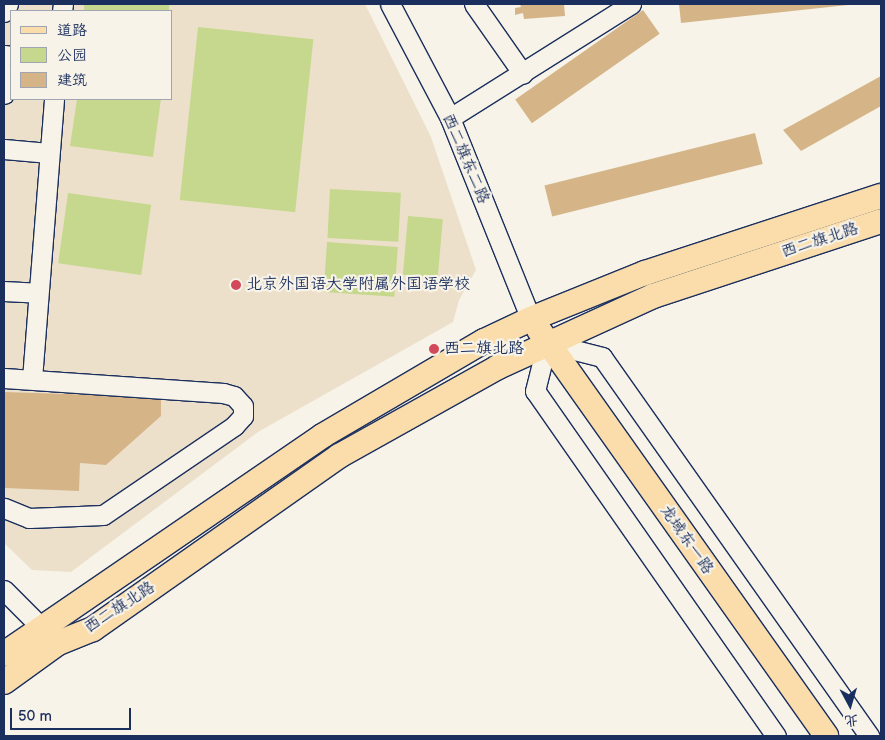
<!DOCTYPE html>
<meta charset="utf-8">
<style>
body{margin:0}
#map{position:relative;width:885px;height:740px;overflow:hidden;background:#f7f3e8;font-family:"Balsamiq Sans","LXGW WenKai TC",sans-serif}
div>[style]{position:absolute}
.built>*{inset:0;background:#ede0cb}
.green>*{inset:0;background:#c6d88d;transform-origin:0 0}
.building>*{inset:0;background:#d5b588;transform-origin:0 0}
.roads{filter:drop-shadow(1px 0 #1b2f5e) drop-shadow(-1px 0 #1b2f5e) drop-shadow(0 1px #1b2f5e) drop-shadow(0 -1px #1b2f5e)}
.minor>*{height:19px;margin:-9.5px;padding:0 9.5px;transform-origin:9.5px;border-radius:9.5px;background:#f7f3e8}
.major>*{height:24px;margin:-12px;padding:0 12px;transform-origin:12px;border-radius:12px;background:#faddab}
.dots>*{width:14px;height:14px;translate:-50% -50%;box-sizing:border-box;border:2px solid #f7f3e8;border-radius:50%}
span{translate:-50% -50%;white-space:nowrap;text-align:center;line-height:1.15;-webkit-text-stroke:4.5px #f7f3e8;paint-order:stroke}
.street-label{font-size:16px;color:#1b2f5e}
.poi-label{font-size:16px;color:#1b2f5e}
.left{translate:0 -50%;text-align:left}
.frame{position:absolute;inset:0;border:5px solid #1b2f5e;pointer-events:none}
.legend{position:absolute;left:10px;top:10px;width:162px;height:90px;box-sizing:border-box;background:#f7f3e8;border:1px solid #9fa5b1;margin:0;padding:6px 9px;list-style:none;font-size:15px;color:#1b2f5e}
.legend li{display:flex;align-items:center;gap:10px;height:25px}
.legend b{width:25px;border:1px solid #9fa5b1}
.north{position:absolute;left:825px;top:680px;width:50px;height:50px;-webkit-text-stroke:4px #f7f3e8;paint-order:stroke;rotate:174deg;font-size:14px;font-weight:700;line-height:20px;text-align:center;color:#1b2f5e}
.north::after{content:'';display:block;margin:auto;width:18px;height:22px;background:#1b2f5e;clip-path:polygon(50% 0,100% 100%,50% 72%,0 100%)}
.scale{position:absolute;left:10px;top:708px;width:121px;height:22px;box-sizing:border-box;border:2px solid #1b2f5e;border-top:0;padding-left:6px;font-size:15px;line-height:18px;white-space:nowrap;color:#1b2f5e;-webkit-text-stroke:4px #f7f3e8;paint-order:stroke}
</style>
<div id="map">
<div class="built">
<div style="clip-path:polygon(evenodd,4px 4px,365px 4px,431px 137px,476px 270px,459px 300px,453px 322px,258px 432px,71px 572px,32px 570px,4px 543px,4px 4px,11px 11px,171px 11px,171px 99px,11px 99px,11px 11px)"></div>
</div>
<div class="green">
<div style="left:84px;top:4px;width:85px;height:7px"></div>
<div style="left:198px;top:27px;width:116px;height:174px;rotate:6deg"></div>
<div style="clip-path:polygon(77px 99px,161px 99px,153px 157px,70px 146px)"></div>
<div style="left:330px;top:189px;width:71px;height:49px;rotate:3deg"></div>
<div style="left:68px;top:193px;width:84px;height:71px;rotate:8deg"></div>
<div style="left:408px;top:216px;width:35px;height:59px;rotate:5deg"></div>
<div style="left:327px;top:242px;width:71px;height:50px;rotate:4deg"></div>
</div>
<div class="building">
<div style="clip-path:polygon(520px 4px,564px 4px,565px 16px,524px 19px,523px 13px,515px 15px,515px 8px,521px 7px)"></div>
<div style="clip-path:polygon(679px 4px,848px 4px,848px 5px,681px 23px)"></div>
<div style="left:643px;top:10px;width:29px;height:156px;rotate:55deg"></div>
<div style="clip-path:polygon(881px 76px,881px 106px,801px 151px,783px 130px)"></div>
<div style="left:755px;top:133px;width:32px;height:217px;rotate:76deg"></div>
<div style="clip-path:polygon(4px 392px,161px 397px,161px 416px,106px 465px,80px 463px,79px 491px,4px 488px)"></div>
</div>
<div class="roads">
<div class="minor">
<div style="left:390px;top:4px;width:129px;rotate:62.2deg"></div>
<div style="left:450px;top:118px;width:217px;rotate:68.1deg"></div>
<div style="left:474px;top:4px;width:85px;rotate:55deg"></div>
<div style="left:62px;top:11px;width:7px;rotate:-82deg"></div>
<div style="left:4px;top:12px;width:9px;rotate:-63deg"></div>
<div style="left:4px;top:55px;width:7px;rotate:8deg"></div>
<div style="left:4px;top:73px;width:21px;rotate:90deg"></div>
<div style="left:450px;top:118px;width:214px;rotate:-32.2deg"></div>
<div style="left:4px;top:149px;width:45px;rotate:5.1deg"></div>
<div style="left:4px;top:291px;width:34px;rotate:3deg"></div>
<div style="left:4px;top:378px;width:220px;rotate:3.9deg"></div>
<div style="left:223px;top:393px;width:11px;rotate:15deg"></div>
<div style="left:234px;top:396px;width:13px;rotate:48deg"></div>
<div style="left:243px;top:406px;width:10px;rotate:90deg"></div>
<div style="left:243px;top:416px;width:13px;rotate:132deg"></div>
<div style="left:234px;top:426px;width:158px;rotate:145.8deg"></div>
<div style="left:103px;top:515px;width:74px;rotate:177.7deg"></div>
<div style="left:29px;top:518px;width:27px;rotate:-158deg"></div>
<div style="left:32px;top:379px;width:281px;rotate:-85.5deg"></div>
<div style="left:4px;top:590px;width:66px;rotate:45deg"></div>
<div style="left:776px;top:736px;width:421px;rotate:-124.9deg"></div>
<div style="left:535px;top:391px;width:49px;rotate:-76deg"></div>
<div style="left:547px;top:343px;width:57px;rotate:14.3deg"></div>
<div style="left:602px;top:357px;width:464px;rotate:54.8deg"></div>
</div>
<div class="major">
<div style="left:539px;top:330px;width:497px;rotate:54.7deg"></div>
<div style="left:4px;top:654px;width:386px;rotate:-34.4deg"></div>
<div style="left:322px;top:436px;width:188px;rotate:-30.4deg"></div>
<div style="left:484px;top:341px;width:52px;rotate:-25.1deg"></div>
<div style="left:531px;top:319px;width:123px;rotate:-22deg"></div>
<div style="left:645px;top:273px;width:248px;rotate:-18.1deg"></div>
<div style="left:4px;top:682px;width:67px;rotate:-35.8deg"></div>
<div style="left:58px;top:643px;width:38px;rotate:-22deg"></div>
<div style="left:93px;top:629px;width:301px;rotate:-35.1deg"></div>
<div style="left:339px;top:456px;width:182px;rotate:-29.2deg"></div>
<div style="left:498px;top:367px;width:170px;rotate:-24.6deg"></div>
<div style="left:653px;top:296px;width:240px;rotate:-18.2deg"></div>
</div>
</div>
<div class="dots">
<div style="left:236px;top:285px;background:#d1495b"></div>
<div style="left:434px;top:349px;background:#d1495b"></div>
</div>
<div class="street-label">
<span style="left:465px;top:159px;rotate:67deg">西二旗东二路</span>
<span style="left:820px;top:241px;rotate:-18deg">西二旗北路</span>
<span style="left:686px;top:540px;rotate:55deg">龙域东一路</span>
<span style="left:120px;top:608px;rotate:-33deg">西二旗北路</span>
</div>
<div class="poi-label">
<span class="left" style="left:246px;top:285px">北京外国语大学附属外国语学校</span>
<span class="left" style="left:444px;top:349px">西二旗北路</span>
</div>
<div class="frame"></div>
<ul class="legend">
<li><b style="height:6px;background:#faddab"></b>道路</li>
<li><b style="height:14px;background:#c6d88d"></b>公园</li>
<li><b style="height:14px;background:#d5b588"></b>建筑</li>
</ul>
<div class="north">北</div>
<div class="scale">50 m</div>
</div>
